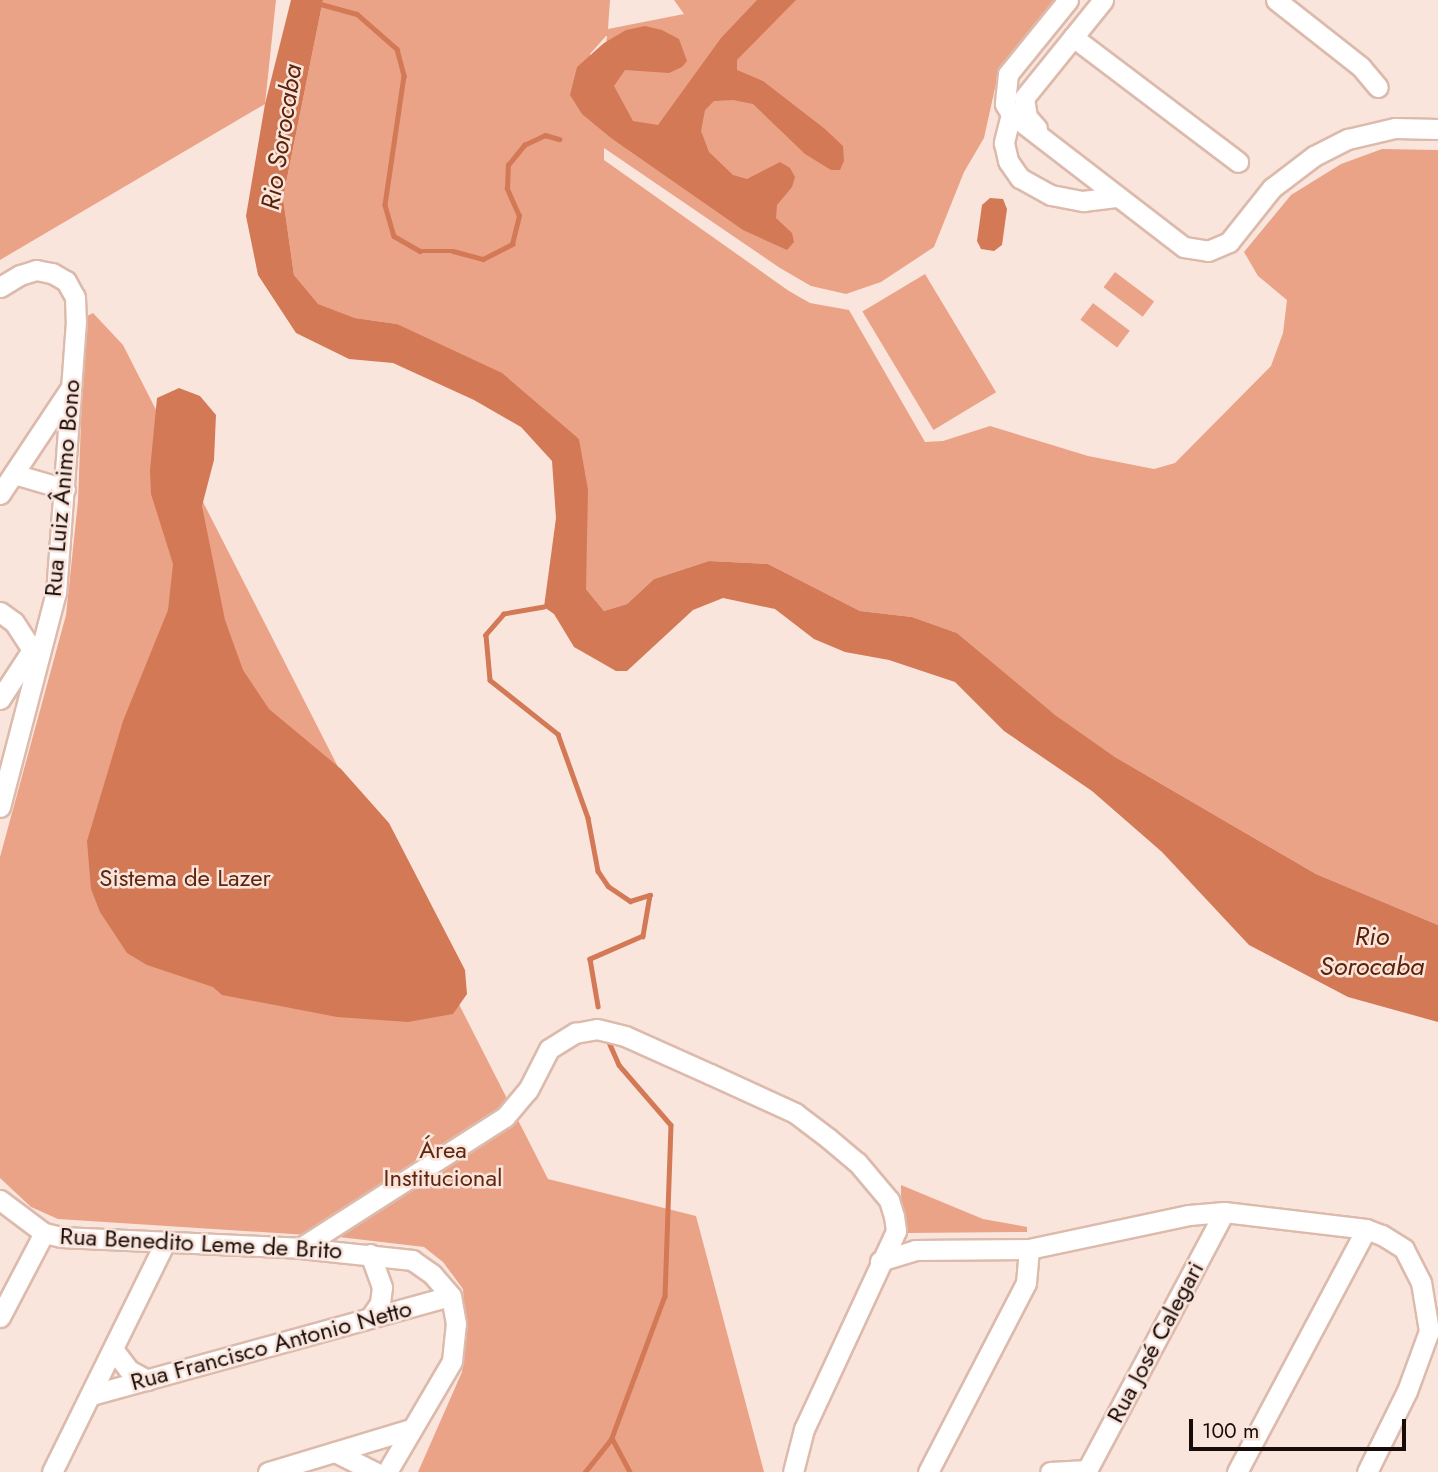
<!DOCTYPE html>
<meta charset="utf-8">
<style>
body{margin:0}
#map{position:relative;width:1438px;height:1472px;overflow:hidden;background:#fae5dd;font-family:Jost,sans-serif}
div>[style]{position:absolute}
.green>*{inset:0;background:#eba387;transform-origin:0 0}
.water>*{inset:0;background:#d37955}
.stream>*{height:4.5px;margin:-2.25px;padding:0 2.25px;transform-origin:2.25px;border-radius:2.25px;background:#d37955}
.roads{filter:drop-shadow(2px 0 #dcbaac) drop-shadow(-2px 0 #dcbaac) drop-shadow(0 2px #dcbaac) drop-shadow(0 -2px #dcbaac)}
.minor>*{height:19px;margin:-9.5px;padding:0 9.5px;transform-origin:9.5px;border-radius:9.5px;background:#fff}
span{translate:-50% -50%;white-space:nowrap;text-align:center;line-height:1.15;-webkit-text-stroke:5px #fae5dd;paint-order:stroke}
.street-label{font-size:24px;color:#180c08}
.park-label{font-size:24px;color:#60260d}
.water-label{font-size:26px;color:#5b2207;font-style:italic}
.scale{position:absolute;left:1189px;top:1419px;width:217px;height:32px;box-sizing:border-box;border:4px solid #180c08;border-top:0;padding-left:9px;font-size:21px;line-height:24px;white-space:nowrap;color:#180c08;-webkit-text-stroke:5px #fae5dd;paint-order:stroke}
</style>
<div id="map">
<div class="green">
<div style="clip-path:polygon(0 0,276px 0,265px 104px,0 260px)"></div>
<div style="clip-path:polygon(evenodd,323px 0,610px 0,608px 29px,684px 14px,674px 0,1055px 0,999px 70px,984px 138px,964px 172px,934px 247px,881px 282px,846px 294px,811px 286px,780px 268px,604px 148px,604px 160px,789px 291px,810px 303px,849px 310px,925px 442px,943px 441px,990px 426px,1088px 456px,1154px 469px,1175px 463px,1271px 366px,1283px 333px,1287px 300px,1258px 276px,1244px 252px,1291px 195px,1341px 164px,1382px 149px,1438px 150px,1438px 925px,1316px 874px,1115px 757px,1054px 715px,957px 633px,912px 617px,860px 611px,768px 564px,709px 561px,654px 579px,627px 604px,604px 611px,586px 589px,579px 439px,397px 324px,355px 318px,317px 304px,294px 275px,283px 198px,323px 0,606px 36px,607px 36px,600px 91px,590px 54px,606px 36px)"></div>
<div style="left:1115px;top:272px;width:49px;height:19px;rotate:37deg"></div>
<div style="left:925px;top:274px;width:138px;height:73px;rotate:59deg"></div>
<div style="left:1093px;top:303px;width:46px;height:21px;rotate:37deg"></div>
<div style="clip-path:polygon(93px 313px,123px 345px,548px 1179px,696px 1216px,764px 1472px,418px 1472px,462px 1372px,465px 1329px,463px 1289px,443px 1262px,424px 1247px,339px 1237px,58px 1219px,31px 1207px,0 1178px,0 857px,66px 615px,78px 501px,85px 317px)"></div>
<div style="clip-path:polygon(901px 1185px,983px 1219px,1027px 1227px,1027px 1232px,908px 1233px,901px 1221px)"></div>
</div>
<div class="water">
<div style="clip-path:polygon(291px 0,323px 0,283px 198px,294px 275px,318px 304px,355px 318px,397px 324px,502px 373px,579px 439px,588px 490px,586px 589px,604px 611px,627px 604px,654px 579px,709px 561px,768px 564px,860px 611px,912px 617px,957px 633px,1055px 715px,1115px 757px,1316px 874px,1438px 925px,1438px 1022px,1348px 997px,1249px 945px,1162px 852px,1092px 791px,1004px 731px,955px 682px,889px 660px,845px 652px,814px 639px,775px 609px,723px 598px,693px 610px,627px 671px,616px 671px,574px 647px,554px 614px,544px 607px,556px 518px,552px 461px,521px 427px,474px 400px,393px 363px,349px 359px,296px 333px,258px 275px,246px 216px,265px 104px)"></div>
<div style="clip-path:polygon(757px 0,796px 0,737px 60px,737px 70px,763px 81px,825px 129px,843px 146px,844px 161px,840px 170px,831px 170px,805px 154px,753px 104px,733px 100px,714px 101px,705px 110px,701px 131px,709px 152px,733px 175px,747px 179px,780px 162px,790px 168px,795px 177px,792px 187px,777px 205px,776px 218px,792px 233px,794px 242px,787px 250px,743px 230px,611px 138px,582px 114px,570px 95px,577px 67px,604px 43px,626px 30px,645px 26px,662px 30px,679px 39px,687px 61px,682px 67px,669px 73px,625px 70px,614px 86px,633px 121px,658px 125px,721px 38px)"></div>
<div style="clip-path:polygon(990px 198px,1003px 199px,1007px 209px,1002px 245px,994px 251px,981px 249px,977px 241px,982px 205px)"></div>
<div style="clip-path:polygon(179px 388px,200px 396px,216px 415px,214px 460px,202px 506px,225px 620px,243px 670px,269px 709px,341px 769px,389px 823px,465px 970px,467px 994px,453px 1014px,408px 1022px,337px 1017px,222px 995px,213px 987px,147px 965px,127px 953px,100px 912px,91px 889px,87px 841px,123px 721px,168px 610px,173px 564px,151px 494px,150px 470px,157px 398px)"></div>
</div>
<div class="stream">
<div style="left:317px;top:3px;width:41px;rotate:15.4deg"></div>
<div style="left:357px;top:14px;width:53px;rotate:41.2deg"></div>
<div style="left:397px;top:49px;width:28px;rotate:75deg"></div>
<div style="left:404px;top:76px;width:130px;rotate:98.4deg"></div>
<div style="left:385px;top:205px;width:32px;rotate:74deg"></div>
<div style="left:394px;top:236px;width:30px;rotate:30deg"></div>
<div style="left:420px;top:251px;width:33px"></div>
<div style="left:453px;top:251px;width:31px;rotate:15deg"></div>
<div style="left:483px;top:259px;width:33px;rotate:-27deg"></div>
<div style="left:512px;top:244px;width:29px;rotate:-76deg"></div>
<div style="left:519px;top:216px;width:30px;rotate:-114deg"></div>
<div style="left:507px;top:189px;width:24px;rotate:-88deg"></div>
<div style="left:508px;top:165px;width:26px;rotate:-51deg"></div>
<div style="left:524px;top:145px;width:23px;rotate:-25deg"></div>
<div style="left:545px;top:135px;width:15px;rotate:16deg"></div>
<div style="left:544px;top:607px;width:41px;rotate:170.1deg"></div>
<div style="left:504px;top:614px;width:28px;rotate:131deg"></div>
<div style="left:486px;top:635px;width:45px;rotate:84.9deg"></div>
<div style="left:490px;top:680px;width:87px;rotate:38.5deg"></div>
<div style="left:558px;top:734px;width:89px;rotate:70.3deg"></div>
<div style="left:588px;top:818px;width:54px;rotate:79.3deg"></div>
<div style="left:598px;top:871px;width:18px;rotate:56deg"></div>
<div style="left:608px;top:886px;width:27px;rotate:34deg"></div>
<div style="left:630px;top:901px;width:21px;rotate:-17deg"></div>
<div style="left:650px;top:895px;width:42px;rotate:99.7deg"></div>
<div style="left:643px;top:936px;width:58px;rotate:156.5deg"></div>
<div style="left:590px;top:959px;width:48px;rotate:80.3deg"></div>
<div style="left:608px;top:1040px;width:27px;rotate:66deg"></div>
<div style="left:619px;top:1065px;width:79px;rotate:49.1deg"></div>
<div style="left:671px;top:1125px;width:171px;rotate:92deg"></div>
<div style="left:665px;top:1296px;width:152px;rotate:110.5deg"></div>
<div style="left:612px;top:1438px;width:38px;rotate:62deg"></div>
<div style="left:585px;top:1472px;width:43px;rotate:-51.5deg"></div>
</div>
<div class="roads">
<div class="minor">
<div style="left:1068px;top:0;width:95px;rotate:129deg"></div>
<div style="left:1008px;top:74px;width:30px;rotate:96deg"></div>
<div style="left:1005px;top:104px;width:12px;rotate:59deg"></div>
<div style="left:1011px;top:114px;width:218px;rotate:37.6deg"></div>
<div style="left:1184px;top:247px;width:24px;rotate:9deg"></div>
<div style="left:1208px;top:251px;width:23px;rotate:-23deg"></div>
<div style="left:1229px;top:242px;width:69px;rotate:-51.5deg"></div>
<div style="left:1272px;top:188px;width:53px;rotate:-37.3deg"></div>
<div style="left:1314px;top:156px;width:38px;rotate:-27deg"></div>
<div style="left:1348px;top:139px;width:48px;rotate:-13.2deg"></div>
<div style="left:1395px;top:128px;width:43px;rotate:1.3deg"></div>
<div style="left:1276px;top:0;width:108px;rotate:38.2deg"></div>
<div style="left:1361px;top:67px;width:26px;rotate:50deg"></div>
<div style="left:1073px;top:37px;width:207px;rotate:37.1deg"></div>
<div style="left:1011px;top:114px;width:30px;rotate:104deg"></div>
<div style="left:1004px;top:143px;width:18px;rotate:77deg"></div>
<div style="left:1008px;top:161px;width:21px;rotate:55deg"></div>
<div style="left:1020px;top:178px;width:35px;rotate:29deg"></div>
<div style="left:1051px;top:195px;width:33px;rotate:11deg"></div>
<div style="left:1083px;top:201px;width:35px;rotate:-7deg"></div>
<div style="left:1037px;top:128px;width:15px;rotate:-132deg"></div>
<div style="left:1027px;top:117px;width:19px;rotate:-99deg"></div>
<div style="left:1024px;top:98px;width:126px;rotate:-51.1deg"></div>
<div style="left:0;top:287px;width:23px;rotate:-31deg"></div>
<div style="left:20px;top:275px;width:17px;rotate:-17deg"></div>
<div style="left:36px;top:270px;width:16px;rotate:11deg"></div>
<div style="left:52px;top:273px;width:16px;rotate:30deg"></div>
<div style="left:66px;top:281px;width:18px;rotate:61deg"></div>
<div style="left:75px;top:297px;width:24px;rotate:88deg"></div>
<div style="left:76px;top:321px;width:272px;rotate:94.2deg"></div>
<div style="left:56px;top:592px;width:222px;rotate:104.6deg"></div>
<div style="left:14px;top:474px;width:53px;rotate:16.4deg"></div>
<div style="left:0;top:494px;width:125px;rotate:-56.4deg"></div>
<div style="left:0;top:612px;width:17px;rotate:36deg"></div>
<div style="left:14px;top:622px;width:33px;rotate:57deg"></div>
<div style="left:0;top:699px;width:59px;rotate:-56.9deg"></div>
<div style="left:32px;top:650px;width:10px;rotate:-29deg"></div>
<div style="left:0;top:1200px;width:55px;rotate:36.9deg"></div>
<div style="left:44px;top:1233px;width:17px;rotate:13deg"></div>
<div style="left:61px;top:1237px;width:239px;rotate:2.6deg"></div>
<div style="left:300px;top:1248px;width:113px;rotate:6.1deg"></div>
<div style="left:412px;top:1260px;width:24px;rotate:35deg"></div>
<div style="left:432px;top:1274px;width:29px;rotate:49deg"></div>
<div style="left:300px;top:1248px;width:243px;rotate:-32.6deg"></div>
<div style="left:505px;top:1117px;width:35px;rotate:-50deg"></div>
<div style="left:528px;top:1090px;width:46px;rotate:-62.9deg"></div>
<div style="left:549px;top:1049px;width:31px;rotate:-32deg"></div>
<div style="left:575px;top:1033px;width:22px;rotate:-10deg"></div>
<div style="left:597px;top:1029px;width:29px;rotate:14deg"></div>
<div style="left:625px;top:1036px;width:93px;rotate:24.1deg"></div>
<div style="left:710px;top:1074px;width:94px;rotate:24.6deg"></div>
<div style="left:795px;top:1113px;width:41px;rotate:37.1deg"></div>
<div style="left:828px;top:1138px;width:38px;rotate:40deg"></div>
<div style="left:857px;top:1162px;width:50px;rotate:49.9deg"></div>
<div style="left:889px;top:1200px;width:17px;rotate:73deg"></div>
<div style="left:894px;top:1216px;width:15px;rotate:82deg"></div>
<div style="left:896px;top:1231px;width:218px;rotate:114.9deg"></div>
<div style="left:804px;top:1429px;width:44px;rotate:104.3deg"></div>
<div style="left:880px;top:1261px;width:37px;rotate:-17deg"></div>
<div style="left:915px;top:1250px;width:114px;rotate:-0.5deg"></div>
<div style="left:1029px;top:1249px;width:164px;rotate:-12deg"></div>
<div style="left:1189px;top:1215px;width:35px;rotate:-5deg"></div>
<div style="left:1224px;top:1212px;width:143px;rotate:6.8deg"></div>
<div style="left:1366px;top:1229px;width:17px;rotate:21deg"></div>
<div style="left:1382px;top:1235px;width:26px;rotate:32deg"></div>
<div style="left:1404px;top:1249px;width:37px;rotate:63deg"></div>
<div style="left:1421px;top:1282px;width:50px;rotate:80.7deg"></div>
<div style="left:1429px;top:1331px;width:64px;rotate:110.1deg"></div>
<div style="left:1407px;top:1391px;width:90px;rotate:116.3deg"></div>
<div style="left:0;top:1317px;width:95px;rotate:-62.4deg"></div>
<div style="left:370px;top:1318px;width:18px;rotate:-56deg"></div>
<div style="left:380px;top:1303px;width:16px;rotate:-83deg"></div>
<div style="left:382px;top:1287px;width:35px;rotate:-110deg"></div>
<div style="left:113px;top:1349px;width:26px;rotate:53deg"></div>
<div style="left:129px;top:1370px;width:21px;rotate:29deg"></div>
<div style="left:91px;top:1395px;width:373px;rotate:-15.4deg"></div>
<div style="left:335px;top:1452px;width:45px;rotate:26.6deg"></div>
<div style="left:52px;top:1472px;width:254px;rotate:-63.8deg"></div>
<div style="left:268px;top:1472px;width:148px;rotate:-16.8deg"></div>
<div style="left:387px;top:1472px;width:129px;rotate:-59.6deg"></div>
<div style="left:452px;top:1361px;width:37px;rotate:-84deg"></div>
<div style="left:456px;top:1324px;width:28px;rotate:-100deg"></div>
<div style="left:928px;top:1472px;width:213px;rotate:-62.6deg"></div>
<div style="left:1026px;top:1283px;width:34px;rotate:-85deg"></div>
<div style="left:1050px;top:1472px;width:37px;rotate:-3deg"></div>
<div style="left:1086px;top:1472px;width:294px;rotate:-62deg"></div>
<div style="left:1237px;top:1472px;width:275px;rotate:-62deg"></div>
</div>
</div>
<div class="street-label">
<span style="left:62px;top:488px;rotate:-85deg">Rua Luiz Ânimo Bono</span>
<span style="left:201px;top:1243px;rotate:3deg">Rua Benedito Leme de Brito</span>
<span style="left:1155px;top:1342px;rotate:-62deg">Rua José Calegari</span>
<span style="left:271px;top:1345px;rotate:-15deg">Rua Francisco Antonio Netto</span>
</div>
<div class="park-label">
<span style="left:185px;top:878px">Sistema de Lazer</span>
<span style="left:443px;top:1164px">Área<br>Institucional</span>
</div>
<div class="water-label">
<span style="left:282px;top:137px;rotate:-81deg">Rio Sorocaba</span>
<span style="left:1372px;top:952px">Rio<br>Sorocaba</span>
</div>
<div class="scale">100 m</div>
</div>
